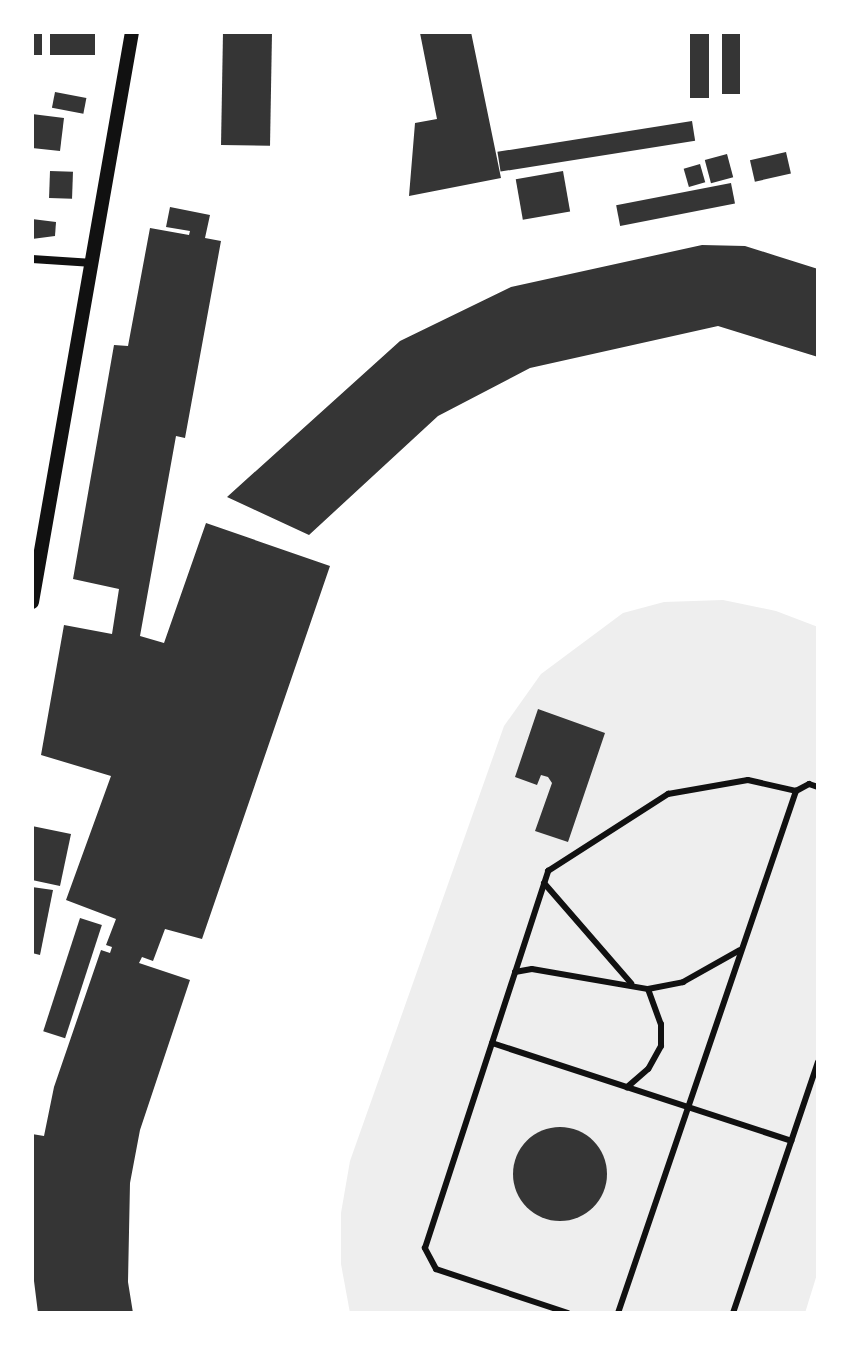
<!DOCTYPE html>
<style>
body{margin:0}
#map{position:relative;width:850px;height:1345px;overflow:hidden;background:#fff;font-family:"DejaVu Sans",sans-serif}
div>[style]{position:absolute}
.green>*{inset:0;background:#eee}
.building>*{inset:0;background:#353535;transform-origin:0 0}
.round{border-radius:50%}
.service>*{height:6px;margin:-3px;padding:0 3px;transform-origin:3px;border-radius:3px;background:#111}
.minor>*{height:8px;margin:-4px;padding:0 4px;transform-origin:4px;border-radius:4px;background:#111}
.tertiary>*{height:14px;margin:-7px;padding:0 7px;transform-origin:7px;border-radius:7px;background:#111}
span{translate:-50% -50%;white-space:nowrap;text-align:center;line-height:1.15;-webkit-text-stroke:7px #fff;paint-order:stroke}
.frame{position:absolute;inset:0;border:34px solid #fff;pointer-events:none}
</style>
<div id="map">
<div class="green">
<div style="clip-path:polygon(723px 600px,776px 611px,818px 627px,818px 1271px,805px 1313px,350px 1313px,341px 1264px,341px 1213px,350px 1161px,504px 726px,541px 674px,623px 613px,664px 602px)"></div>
</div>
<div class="building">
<div style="left:32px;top:32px;width:10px;height:23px"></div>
<div style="left:50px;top:32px;width:45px;height:23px"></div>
<div style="left:223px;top:32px;width:49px;height:113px;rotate:1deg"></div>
<div style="clip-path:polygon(471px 32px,501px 178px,409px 196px,415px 123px,437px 119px,420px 33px)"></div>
<div style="left:690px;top:32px;width:19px;height:66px"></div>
<div style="left:722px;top:32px;width:18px;height:62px"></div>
<div style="left:55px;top:92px;width:32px;height:16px;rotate:11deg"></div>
<div style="clip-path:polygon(32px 114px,64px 118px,60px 151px,32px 148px)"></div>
<div style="left:692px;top:121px;width:20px;height:197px;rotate:81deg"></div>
<div style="left:786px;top:152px;width:22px;height:37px;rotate:77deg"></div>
<div style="left:727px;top:154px;width:24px;height:23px;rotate:75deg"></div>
<div style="left:700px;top:164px;width:19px;height:17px;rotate:74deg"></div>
<div style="left:50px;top:171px;width:23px;height:27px;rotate:2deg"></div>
<div style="left:563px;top:171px;width:41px;height:48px;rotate:80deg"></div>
<div style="left:731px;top:183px;width:21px;height:117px;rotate:79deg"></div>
<div style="clip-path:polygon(170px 207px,210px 215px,205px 238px,221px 241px,185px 438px,176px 436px,140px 636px,164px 643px,206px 523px,330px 566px,202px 939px,165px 929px,153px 961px,142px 957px,139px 963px,190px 980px,140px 1130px,130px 1183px,128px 1282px,133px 1313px,38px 1313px,32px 1265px,32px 1134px,44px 1136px,54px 1087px,101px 950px,110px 953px,112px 947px,106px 945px,116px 919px,66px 900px,111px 776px,41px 755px,64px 625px,112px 634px,119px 589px,73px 579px,114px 345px,128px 346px,150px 228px,189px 235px,190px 231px,166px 227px)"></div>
<div style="clip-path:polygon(32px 219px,56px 222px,55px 236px,32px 239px)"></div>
<div style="clip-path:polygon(702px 245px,745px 246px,818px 269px,818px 357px,718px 326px,530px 368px,438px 416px,309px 535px,227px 497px,400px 341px,511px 287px)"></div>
<div style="clip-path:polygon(538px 709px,605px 733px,568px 842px,535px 831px,552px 783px,548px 777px,541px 775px,537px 785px,515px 777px)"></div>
<div style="clip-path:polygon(32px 826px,71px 834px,60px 886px,32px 880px)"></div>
<div style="clip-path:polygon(32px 887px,53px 890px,40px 955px,32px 953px)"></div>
<div style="left:80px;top:918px;width:23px;height:119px;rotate:18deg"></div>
<div class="round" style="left:513px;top:1127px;width:94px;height:94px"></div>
</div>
<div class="service">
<div style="left:544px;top:883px;width:133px;rotate:49deg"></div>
<div style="left:515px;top:972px;width:17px;rotate:-10deg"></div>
<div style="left:532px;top:969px;width:118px;rotate:9.8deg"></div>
<div style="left:648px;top:989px;width:37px;rotate:70deg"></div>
<div style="left:661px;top:1024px;width:22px;rotate:90deg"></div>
<div style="left:661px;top:1046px;width:26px;rotate:119deg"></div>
<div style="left:648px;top:1069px;width:28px;rotate:139deg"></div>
<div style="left:648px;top:989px;width:36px;rotate:-11deg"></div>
<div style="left:683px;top:982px;width:65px;rotate:-29.3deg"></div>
<div style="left:492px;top:1043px;width:315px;rotate:18.1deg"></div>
<div style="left:568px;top:1313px;width:139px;rotate:-161.6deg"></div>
<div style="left:436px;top:1269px;width:24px;rotate:-118deg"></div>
<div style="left:425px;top:1248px;width:397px;rotate:-71.9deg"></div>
<div style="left:548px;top:871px;width:143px;rotate:-32.7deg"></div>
<div style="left:668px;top:794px;width:81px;rotate:-9.9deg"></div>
<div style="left:748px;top:780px;width:49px;rotate:12.9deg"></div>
<div style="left:618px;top:1313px;width:552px;rotate:-71.17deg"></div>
<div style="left:796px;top:791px;width:15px;rotate:-28deg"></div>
<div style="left:809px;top:784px;width:9px;rotate:18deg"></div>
<div style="left:733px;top:1313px;width:265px;rotate:-71.3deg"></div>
</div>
<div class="minor">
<div style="left:32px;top:259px;width:61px;rotate:3.8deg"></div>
</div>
<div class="tertiary">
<div style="left:32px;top:602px;width:579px;rotate:-80.05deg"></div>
</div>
<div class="frame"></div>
</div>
